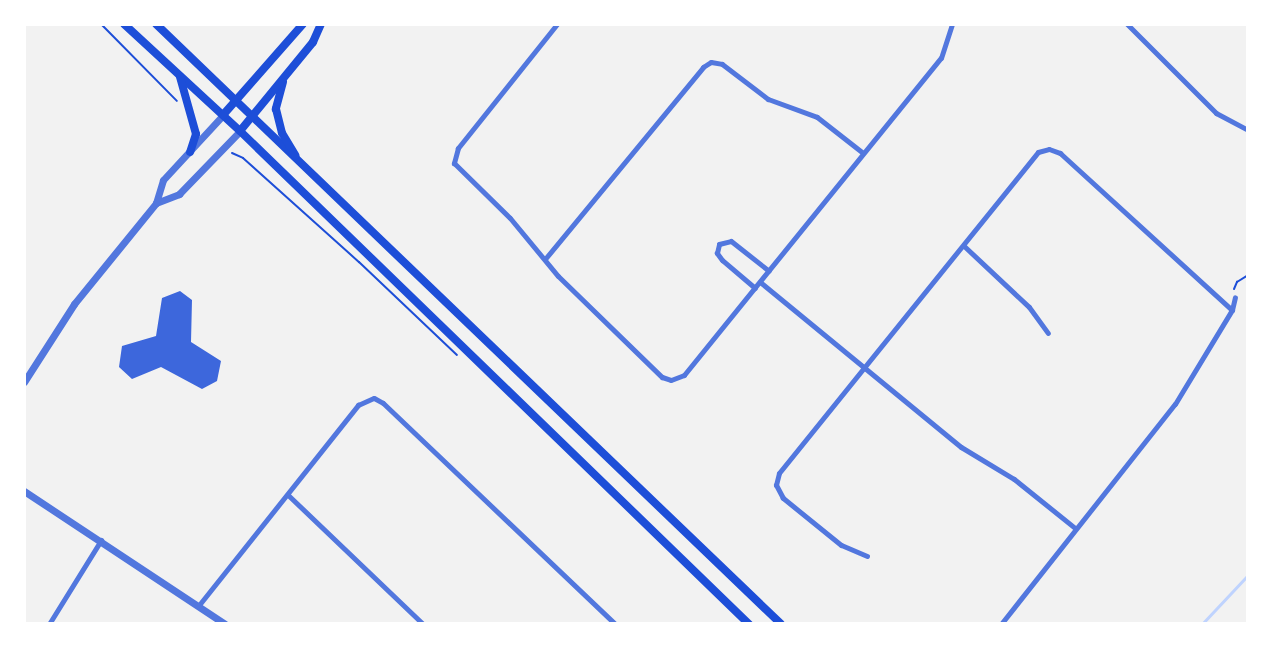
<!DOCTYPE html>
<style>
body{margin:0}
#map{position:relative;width:1272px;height:648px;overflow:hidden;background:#f2f2f2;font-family:"Roboto Condensed",sans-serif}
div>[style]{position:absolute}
.stream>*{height:2.5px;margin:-1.25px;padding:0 1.25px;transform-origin:1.25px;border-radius:1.25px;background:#bfd3fe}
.building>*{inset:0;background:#3d67dc}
.path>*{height:2px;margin:-1px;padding:0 1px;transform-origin:1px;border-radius:1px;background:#1d4ed8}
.minor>*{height:5px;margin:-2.5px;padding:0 2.5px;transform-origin:2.5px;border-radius:2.5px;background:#5277de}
.tertiary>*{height:7px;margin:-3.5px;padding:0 3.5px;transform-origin:3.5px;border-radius:3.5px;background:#5277de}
.secondary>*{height:8px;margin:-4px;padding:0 4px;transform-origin:4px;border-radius:4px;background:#1d4ed8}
span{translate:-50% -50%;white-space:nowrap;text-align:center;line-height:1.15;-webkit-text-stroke:7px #fff;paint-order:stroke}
.frame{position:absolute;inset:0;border:26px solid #fff;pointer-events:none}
</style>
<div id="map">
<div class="stream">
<div style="left:1202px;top:624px;width:67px;rotate:-46.8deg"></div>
</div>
<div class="building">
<div style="clip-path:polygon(180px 291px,192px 300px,191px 342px,221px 361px,217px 381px,202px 389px,161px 367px,132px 379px,119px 367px,122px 346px,156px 336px,162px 298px)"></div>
</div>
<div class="path">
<div style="left:101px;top:24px;width:108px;rotate:45.4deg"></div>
<div style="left:232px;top:153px;width:12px;rotate:24deg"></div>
<div style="left:243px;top:158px;width:156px;rotate:41.9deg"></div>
<div style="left:359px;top:262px;width:135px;rotate:43.5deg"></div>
<div style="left:1234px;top:289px;width:8px;rotate:-67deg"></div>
<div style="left:1237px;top:282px;width:13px;rotate:-32deg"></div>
</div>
<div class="minor">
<div style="left:557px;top:24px;width:159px;rotate:128.6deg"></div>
<div style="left:458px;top:148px;width:16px;rotate:105deg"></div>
<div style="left:454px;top:163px;width:78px;rotate:44.5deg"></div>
<div style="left:510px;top:218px;width:75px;rotate:50.4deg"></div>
<div style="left:558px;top:276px;width:145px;rotate:44.2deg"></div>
<div style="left:662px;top:377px;width:9px;rotate:18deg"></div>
<div style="left:671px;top:380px;width:14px;rotate:-21deg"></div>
<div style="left:684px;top:375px;width:408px;rotate:-51deg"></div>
<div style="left:941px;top:58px;width:36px;rotate:-72deg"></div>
<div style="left:1127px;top:24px;width:126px;rotate:45deg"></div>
<div style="left:1216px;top:113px;width:36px;rotate:28deg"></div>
<div style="left:964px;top:246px;width:89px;rotate:43.2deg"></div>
<div style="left:1029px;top:307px;width:32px;rotate:54deg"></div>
<div style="left:545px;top:259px;width:249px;rotate:-50.5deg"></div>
<div style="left:703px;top:67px;width:9px;rotate:-32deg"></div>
<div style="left:711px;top:62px;width:11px;rotate:10deg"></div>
<div style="left:722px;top:64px;width:58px;rotate:37.3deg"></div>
<div style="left:768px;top:99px;width:52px;rotate:20.2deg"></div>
<div style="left:817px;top:117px;width:58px;rotate:38deg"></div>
<div style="left:760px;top:282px;width:260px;rotate:39.4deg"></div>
<div style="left:961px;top:447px;width:62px;rotate:31.1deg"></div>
<div style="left:1014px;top:479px;width:78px;rotate:38.8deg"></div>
<div style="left:755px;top:288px;width:43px;rotate:-139.7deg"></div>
<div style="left:722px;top:260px;width:9px;rotate:-126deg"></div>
<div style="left:717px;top:253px;width:9px;rotate:-77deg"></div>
<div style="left:719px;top:244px;width:12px;rotate:-14deg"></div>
<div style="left:731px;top:241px;width:48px;rotate:38.3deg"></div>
<div style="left:288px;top:495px;width:187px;rotate:43.7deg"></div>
<div style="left:867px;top:556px;width:28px;rotate:-157deg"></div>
<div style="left:841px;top:545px;width:75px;rotate:-141deg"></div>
<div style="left:783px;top:498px;width:15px;rotate:-118deg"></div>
<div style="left:776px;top:485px;width:12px;rotate:-76deg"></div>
<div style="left:779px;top:473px;width:412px;rotate:-51.1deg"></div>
<div style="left:1038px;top:152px;width:11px;rotate:-15deg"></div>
<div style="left:1049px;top:149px;width:12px;rotate:20deg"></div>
<div style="left:1060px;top:153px;width:233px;rotate:42.4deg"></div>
<div style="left:199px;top:605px;width:256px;rotate:-51.5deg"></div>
<div style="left:358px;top:405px;width:17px;rotate:-24deg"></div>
<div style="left:374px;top:398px;width:10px;rotate:29deg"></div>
<div style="left:383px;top:403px;width:320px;rotate:43.6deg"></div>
<div style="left:49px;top:624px;width:99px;rotate:-58.2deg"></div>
<div style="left:1001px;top:624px;width:280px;rotate:-51.7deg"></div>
<div style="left:1175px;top:404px;width:110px;rotate:-58.8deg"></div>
<div style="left:1232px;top:310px;width:13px;rotate:-77deg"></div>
</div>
<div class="tertiary">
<div style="left:156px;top:203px;width:25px;rotate:-21deg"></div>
<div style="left:179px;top:194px;width:88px;rotate:-45.9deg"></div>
<div style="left:24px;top:382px;width:93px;rotate:-57.3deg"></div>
<div style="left:74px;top:304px;width:130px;rotate:-50.9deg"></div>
<div style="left:156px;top:203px;width:24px;rotate:-73deg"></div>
<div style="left:163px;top:180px;width:88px;rotate:-47.3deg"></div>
<div style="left:24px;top:491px;width:241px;rotate:33.5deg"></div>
</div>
<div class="secondary">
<div style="left:124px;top:24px;width:158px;rotate:42.7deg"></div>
<div style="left:240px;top:131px;width:709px;rotate:44.09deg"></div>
<div style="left:156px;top:24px;width:866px;rotate:43.83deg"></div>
<div style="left:180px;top:77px;width:59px;rotate:74.3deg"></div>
<div style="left:196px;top:134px;width:19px;rotate:108deg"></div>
<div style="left:283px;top:82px;width:28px;rotate:105deg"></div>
<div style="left:276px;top:109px;width:25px;rotate:76deg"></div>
<div style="left:282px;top:133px;width:26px;rotate:59deg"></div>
<div style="left:223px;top:115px;width:121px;rotate:-48.7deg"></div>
<div style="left:240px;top:131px;width:115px;rotate:-50.6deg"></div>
<div style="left:313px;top:42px;width:20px;rotate:-66deg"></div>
</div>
<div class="frame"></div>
</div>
